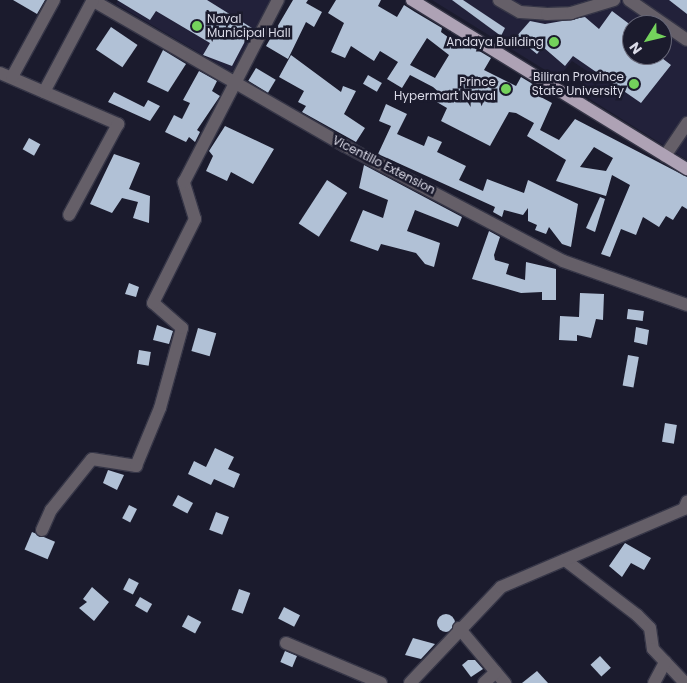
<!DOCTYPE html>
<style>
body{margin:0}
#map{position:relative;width:687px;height:683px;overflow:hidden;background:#1b1b2d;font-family:Poppins,sans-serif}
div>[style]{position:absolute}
.built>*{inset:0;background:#22213a}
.building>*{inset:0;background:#b1c1d6;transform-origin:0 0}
.round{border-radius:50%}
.roads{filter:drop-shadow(1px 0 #363647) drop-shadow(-1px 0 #363647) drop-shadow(0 1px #363647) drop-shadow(0 -1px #363647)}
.minor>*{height:12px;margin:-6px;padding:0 6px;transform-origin:6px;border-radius:6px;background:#655f68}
.major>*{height:12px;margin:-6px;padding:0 6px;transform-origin:6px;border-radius:6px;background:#aea2b5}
.dots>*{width:14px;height:14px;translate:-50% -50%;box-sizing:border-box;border:2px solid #1b1b2d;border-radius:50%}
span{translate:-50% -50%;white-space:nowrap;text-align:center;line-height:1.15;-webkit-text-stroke:5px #1b1b2d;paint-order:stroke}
.poi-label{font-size:12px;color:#dadae7}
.left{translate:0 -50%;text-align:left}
.right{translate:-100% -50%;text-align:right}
.street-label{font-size:12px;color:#dadae7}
.north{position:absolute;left:622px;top:15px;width:50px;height:50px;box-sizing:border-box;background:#1b1b2d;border:1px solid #676777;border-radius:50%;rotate:234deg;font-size:14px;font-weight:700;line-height:20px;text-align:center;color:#dadae7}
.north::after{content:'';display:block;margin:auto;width:18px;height:22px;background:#74d25c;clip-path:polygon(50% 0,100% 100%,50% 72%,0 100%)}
</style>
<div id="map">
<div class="built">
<div style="clip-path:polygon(118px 0,271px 0,232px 72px,116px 4px)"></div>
<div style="clip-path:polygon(evenodd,432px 0,687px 0,687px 160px,577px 91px,590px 73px,572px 61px,558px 78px,432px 0,632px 25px,662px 25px,662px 55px,632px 55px,632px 25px)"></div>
</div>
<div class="building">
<div style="clip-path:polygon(13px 0,45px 0,37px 14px)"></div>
<div style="clip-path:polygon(117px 0,207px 0,252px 28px,232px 66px,203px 55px,210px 43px,156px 11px,150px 20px)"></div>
<div style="clip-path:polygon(293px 0,308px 0,306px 3px,322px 12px,314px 27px,306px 22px,288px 59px,266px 46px)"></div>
<div style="clip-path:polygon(evenodd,336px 0,381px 0,378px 6px,397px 17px,404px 5px,415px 12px,442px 28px,441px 32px,456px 43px,459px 39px,491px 58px,484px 70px,516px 86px,521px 77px,541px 89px,537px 95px,552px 103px,540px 130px,559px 140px,575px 119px,687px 177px,687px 209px,682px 206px,673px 220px,666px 216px,659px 227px,643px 217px,636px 235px,621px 229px,610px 257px,601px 254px,630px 185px,612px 175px,606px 196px,556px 181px,566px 160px,527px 136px,534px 123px,516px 113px,509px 112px,490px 146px,441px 121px,447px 108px,435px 101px,440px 93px,433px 87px,410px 75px,402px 88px,387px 79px,398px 62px,380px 51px,374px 61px,351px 46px,345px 58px,331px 52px,344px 23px,328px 13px,336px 0,427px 38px,449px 55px,435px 78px,410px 65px,427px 38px,336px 0,594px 147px,613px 158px,606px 171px,580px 167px,594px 147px)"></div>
<div style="clip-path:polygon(452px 0,463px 0,505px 28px,501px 36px)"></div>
<div style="clip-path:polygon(669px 0,687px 0,687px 14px)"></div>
<div style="clip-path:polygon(612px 11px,632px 26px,632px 55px,658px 55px,671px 65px,641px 103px,573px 56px,565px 66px,543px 47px,537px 54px,516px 37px,530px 21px,545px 24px,585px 17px,599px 29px)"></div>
<div style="left:111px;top:27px;width:32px;height:27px;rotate:34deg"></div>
<div style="clip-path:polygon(163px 50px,186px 64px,168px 92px,147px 82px)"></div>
<div style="clip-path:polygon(291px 55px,341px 92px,343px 86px,356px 91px,344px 114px,365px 128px,356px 142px,302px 112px,306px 106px,298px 102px,304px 91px,279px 77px)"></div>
<div style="left:256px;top:68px;width:23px;height:15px;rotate:31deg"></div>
<div style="clip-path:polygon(199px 71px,217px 81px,212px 91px,220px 96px,197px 130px,200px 132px,195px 142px,189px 137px,186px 142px,165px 132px,174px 115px,182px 119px,190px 103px,183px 100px)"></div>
<div style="left:368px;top:75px;width:16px;height:10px;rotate:30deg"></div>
<div style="clip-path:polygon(114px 92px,144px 107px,148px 100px,160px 106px,150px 121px,108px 102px)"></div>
<div style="clip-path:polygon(386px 104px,407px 114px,397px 134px,424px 146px,428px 136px,442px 142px,437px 152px,466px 166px,459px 180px,483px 191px,487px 179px,524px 193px,528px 180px,578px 204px,571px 247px,562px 244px,549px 227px,546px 234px,535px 230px,537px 225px,528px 221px,528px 208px,523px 215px,504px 210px,502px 217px,493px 212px,495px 207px,378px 154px,391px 126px,379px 121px)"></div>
<div style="clip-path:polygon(225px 126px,274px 149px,253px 184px,231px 172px,227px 181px,206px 171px,213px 156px,209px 151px)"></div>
<div style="left:29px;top:138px;width:13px;height:13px;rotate:29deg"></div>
<div style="clip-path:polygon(114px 154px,140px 163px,129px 189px,150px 196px,149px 223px,133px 218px,138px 202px,122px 198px,112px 213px,90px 204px)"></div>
<div style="clip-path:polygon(364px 165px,462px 217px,458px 227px,415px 210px,407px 231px,440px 243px,434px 267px,425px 264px,416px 253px,381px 244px,378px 251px,350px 241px,363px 210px,383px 218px,388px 200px,359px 188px)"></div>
<div style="left:327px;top:180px;width:24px;height:52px;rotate:33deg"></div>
<div style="clip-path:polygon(600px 197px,605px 199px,595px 232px,586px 228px)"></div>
<div style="clip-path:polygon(489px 231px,500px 237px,494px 255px,495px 260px,509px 264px,506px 274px,525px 280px,526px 262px,556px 269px,556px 300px,542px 300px,542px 292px,521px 293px,472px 279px)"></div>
<div style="clip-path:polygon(129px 283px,139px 287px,136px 297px,125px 294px)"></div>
<div style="clip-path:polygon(580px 293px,604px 294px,603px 320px,596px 319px,591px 338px,577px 335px,577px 341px,559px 340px,560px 316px,579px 317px)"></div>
<div style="left:628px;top:309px;width:16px;height:10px;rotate:7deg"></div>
<div style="clip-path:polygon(157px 325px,173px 331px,169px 344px,153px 340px)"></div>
<div style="clip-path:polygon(636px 327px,649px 330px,647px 345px,634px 342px)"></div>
<div style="left:198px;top:328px;width:19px;height:24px;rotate:16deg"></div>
<div style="left:139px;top:350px;width:12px;height:14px;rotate:9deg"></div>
<div style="left:628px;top:355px;width:11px;height:31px;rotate:10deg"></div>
<div style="left:665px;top:423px;width:12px;height:19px;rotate:9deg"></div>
<div style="clip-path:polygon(215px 448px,234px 457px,228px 469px,240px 474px,234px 488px,214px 479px,211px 485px,188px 474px,194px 461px,206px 467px)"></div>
<div style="clip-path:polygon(108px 470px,124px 475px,117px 490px,103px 483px)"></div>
<div style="left:178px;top:495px;width:17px;height:12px;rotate:28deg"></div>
<div style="left:129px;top:505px;width:9px;height:15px;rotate:27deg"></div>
<div style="left:216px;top:512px;width:14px;height:19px;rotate:21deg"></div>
<div style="left:32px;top:532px;width:25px;height:19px;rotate:23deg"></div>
<div style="clip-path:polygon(625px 543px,651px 558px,644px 570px,631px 563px,622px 577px,609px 566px)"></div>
<div style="left:129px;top:578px;width:11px;height:13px;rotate:27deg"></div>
<div style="clip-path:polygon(92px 587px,109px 602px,94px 621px,79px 608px,87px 602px,83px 599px)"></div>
<div style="left:239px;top:589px;width:12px;height:22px;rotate:20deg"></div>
<div style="left:140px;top:597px;width:14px;height:10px;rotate:30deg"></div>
<div style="left:284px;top:607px;width:18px;height:13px;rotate:27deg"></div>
<div class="round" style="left:437px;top:614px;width:18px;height:18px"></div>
<div style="left:188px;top:615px;width:15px;height:13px;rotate:28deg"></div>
<div style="clip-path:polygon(413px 638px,435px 644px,421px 659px,405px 655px)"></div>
<div style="left:285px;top:651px;width:13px;height:12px;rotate:23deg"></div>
<div style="left:600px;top:656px;width:16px;height:13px;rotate:47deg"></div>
<div style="clip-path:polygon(468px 660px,475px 660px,483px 669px,471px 677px,462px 665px)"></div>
<div style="clip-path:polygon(537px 671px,548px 683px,522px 683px)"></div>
</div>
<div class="roads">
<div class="minor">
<div style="left:92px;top:0;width:292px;rotate:30deg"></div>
<div style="left:345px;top:146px;width:246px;rotate:27.8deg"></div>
<div style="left:563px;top:261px;width:132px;rotate:19.5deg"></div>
<div style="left:499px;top:0;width:24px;rotate:30deg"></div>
<div style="left:520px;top:12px;width:27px;rotate:4deg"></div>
<div style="left:547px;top:14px;width:24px;rotate:-2deg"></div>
<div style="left:571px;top:13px;width:45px;rotate:-16.8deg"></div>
<div style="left:629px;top:0;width:70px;rotate:34.6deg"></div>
<div style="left:0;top:73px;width:129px;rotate:23.4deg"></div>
<div style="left:118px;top:124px;width:103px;rotate:118.3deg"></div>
<div style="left:12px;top:77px;width:88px;rotate:-61.4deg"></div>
<div style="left:44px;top:92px;width:104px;rotate:-62deg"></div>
<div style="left:665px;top:156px;width:40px;rotate:-56deg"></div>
<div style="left:42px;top:530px;width:22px;rotate:-66deg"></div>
<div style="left:51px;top:510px;width:65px;rotate:-51.2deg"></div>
<div style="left:92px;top:459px;width:45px;rotate:9deg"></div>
<div style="left:136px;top:466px;width:63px;rotate:-67.5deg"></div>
<div style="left:160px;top:408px;width:83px;rotate:-74.6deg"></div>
<div style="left:182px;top:328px;width:38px;rotate:-139deg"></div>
<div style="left:153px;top:303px;width:94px;rotate:-63.4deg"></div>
<div style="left:195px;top:219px;width:39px;rotate:-107deg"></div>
<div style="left:184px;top:182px;width:205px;rotate:-62.7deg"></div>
<div style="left:565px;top:560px;width:91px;rotate:37.4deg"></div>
<div style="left:637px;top:615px;width:18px;rotate:45deg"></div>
<div style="left:650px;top:628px;width:21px;rotate:82deg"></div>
<div style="left:653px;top:649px;width:47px;rotate:46.7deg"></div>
<div style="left:459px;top:628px;width:72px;rotate:50.1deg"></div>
<div style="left:286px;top:643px;width:103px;rotate:22.8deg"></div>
<div style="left:410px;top:683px;width:132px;rotate:-46.5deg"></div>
<div style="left:501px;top:587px;width:199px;rotate:-23.1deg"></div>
<div style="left:684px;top:509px;width:8px;rotate:-67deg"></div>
<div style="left:484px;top:683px;width:16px;rotate:-43deg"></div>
<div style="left:654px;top:683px;width:24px;rotate:-62deg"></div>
</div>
<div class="major">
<div style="left:412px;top:0;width:323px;rotate:31.6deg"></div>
</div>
</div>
<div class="dots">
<div style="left:197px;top:26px;background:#74d25c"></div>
<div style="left:554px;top:42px;background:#74d25c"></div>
<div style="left:634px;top:84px;background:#74d25c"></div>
<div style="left:506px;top:89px;background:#74d25c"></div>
</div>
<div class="poi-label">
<span class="left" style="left:207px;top:26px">Naval<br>Municipal Hall</span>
<span class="right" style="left:544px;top:42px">Andaya Building</span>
<span class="right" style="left:624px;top:84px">Biliran Province<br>State University</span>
<span class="right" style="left:496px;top:89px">Prince<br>Hypermart Naval</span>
</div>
<div class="street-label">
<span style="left:384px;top:165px;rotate:27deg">Vicentillo Extension</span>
</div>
<div class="north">N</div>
</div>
